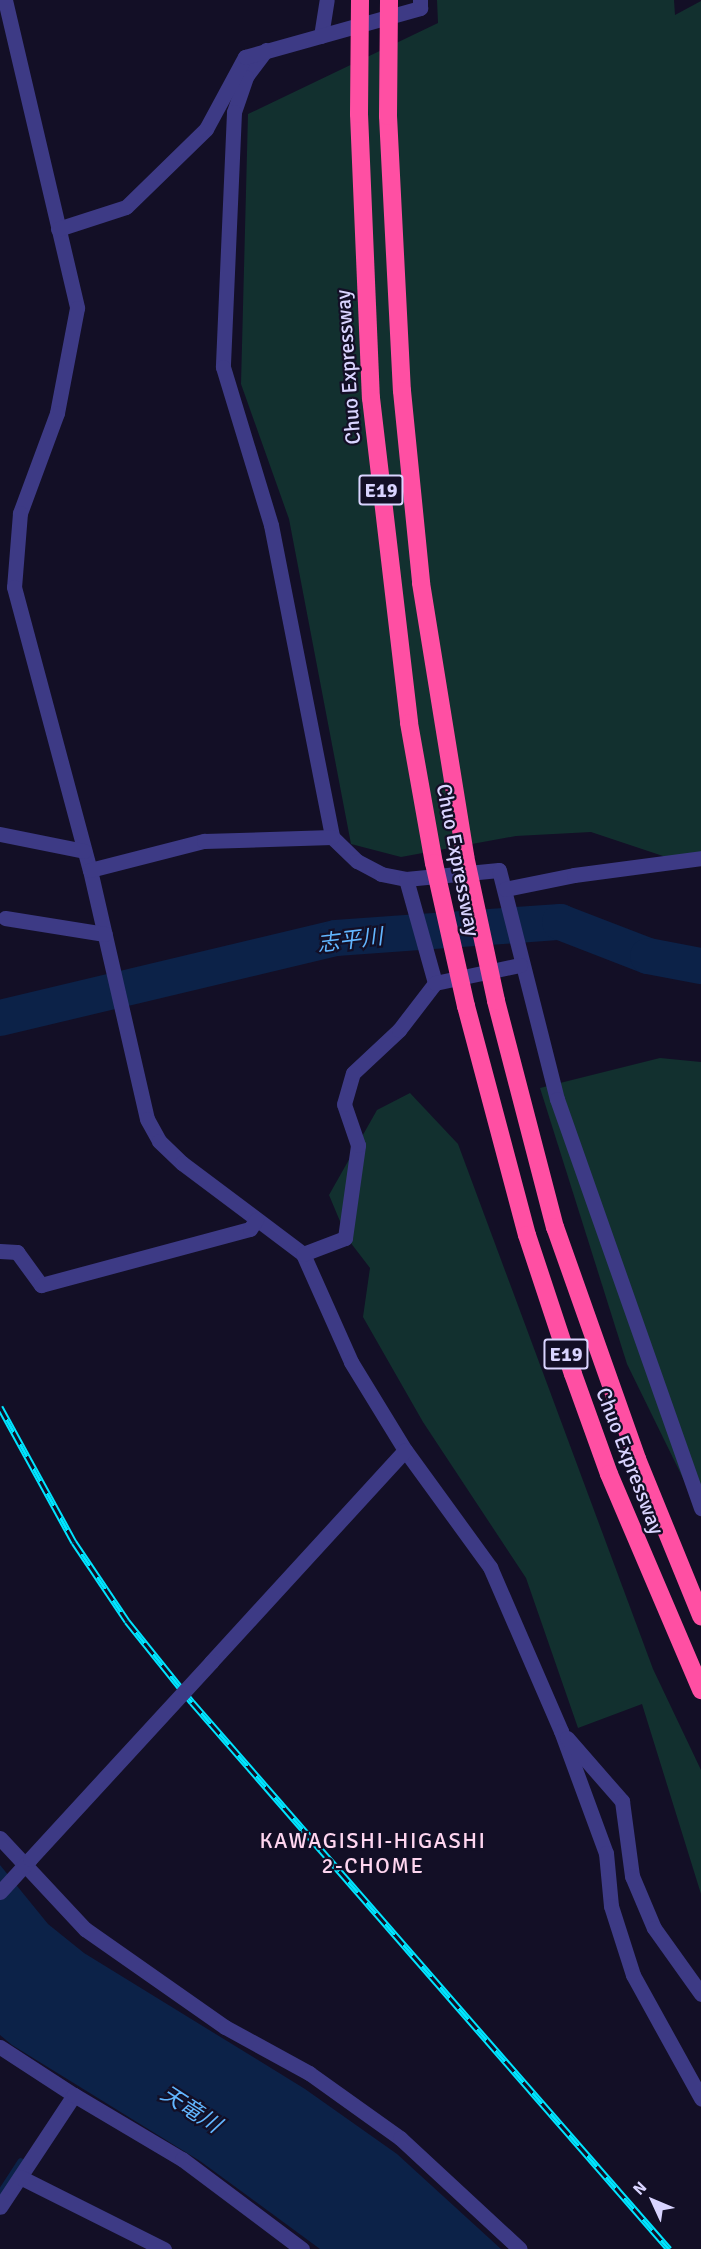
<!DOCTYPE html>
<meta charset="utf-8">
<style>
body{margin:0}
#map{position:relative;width:701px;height:2249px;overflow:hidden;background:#130f26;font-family:Signika,"Noto Sans JP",sans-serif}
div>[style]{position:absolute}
.green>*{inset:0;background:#12302f}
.water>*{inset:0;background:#0c2248}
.stream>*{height:6px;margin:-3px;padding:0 3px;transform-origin:3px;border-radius:3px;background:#0c2248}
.river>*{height:36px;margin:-18px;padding:0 18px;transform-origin:18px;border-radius:18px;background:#0c2248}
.minor>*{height:15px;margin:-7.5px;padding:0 7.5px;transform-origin:7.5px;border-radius:7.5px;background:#3d3a85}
.tertiary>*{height:15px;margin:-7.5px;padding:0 7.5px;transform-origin:7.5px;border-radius:7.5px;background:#3d3a85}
.motorway>*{height:18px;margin:-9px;padding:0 9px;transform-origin:9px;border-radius:9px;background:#ff4fa3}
.rail>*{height:7px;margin-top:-3.5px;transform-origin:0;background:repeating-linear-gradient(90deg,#130f26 0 14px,#00e5ff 0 28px);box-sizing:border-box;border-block:2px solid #00e5ff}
.tertiary-bridge>*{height:15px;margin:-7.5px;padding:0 7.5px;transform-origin:7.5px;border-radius:7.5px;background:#3d3a85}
.motorway-bridge>*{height:18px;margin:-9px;padding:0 9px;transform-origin:9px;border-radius:9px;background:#ff4fa3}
span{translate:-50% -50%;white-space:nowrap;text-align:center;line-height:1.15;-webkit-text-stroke:4.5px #130f26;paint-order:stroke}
.shield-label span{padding:2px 4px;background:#130f26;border:2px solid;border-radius:4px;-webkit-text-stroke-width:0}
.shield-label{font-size:20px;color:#d9d4ff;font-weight:700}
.street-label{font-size:21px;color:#d9d4ff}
.water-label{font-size:22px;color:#62b6ff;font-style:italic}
.neighbourhood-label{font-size:22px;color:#ffd6f0;letter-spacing:1.5px}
.north{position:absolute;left:623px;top:2171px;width:60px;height:60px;-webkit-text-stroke:4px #130f26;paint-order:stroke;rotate:314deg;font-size:16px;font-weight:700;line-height:24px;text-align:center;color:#d9d4ff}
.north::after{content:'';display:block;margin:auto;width:21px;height:27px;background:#d9d4ff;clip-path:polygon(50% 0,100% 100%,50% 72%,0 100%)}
</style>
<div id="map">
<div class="green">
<div style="clip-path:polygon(437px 0,674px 0,675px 15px,701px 1px,701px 862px,684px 863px,591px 832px,516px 836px,401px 857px,351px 844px,289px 519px,241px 384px,248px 114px,438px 23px)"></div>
<div style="clip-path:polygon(660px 1058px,701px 1062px,701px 1515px,627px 1364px,540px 1088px)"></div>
<div style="clip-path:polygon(410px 1093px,458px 1144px,653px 1669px,701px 1770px,701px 1894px,642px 1704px,578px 1728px,526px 1578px,423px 1422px,363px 1317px,370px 1268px,347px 1238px,329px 1195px,377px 1110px)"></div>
</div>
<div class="water">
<div style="clip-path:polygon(0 1865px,48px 1924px,84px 1953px,305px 2089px,397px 2154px,501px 2249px,320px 2249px,200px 2161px,12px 2045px,0 2035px)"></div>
</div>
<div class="stream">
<div style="left:0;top:2193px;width:38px;rotate:-57deg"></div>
</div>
<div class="river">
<div style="left:0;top:1018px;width:345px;rotate:-13.4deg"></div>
<div style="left:336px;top:938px;width:225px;rotate:-4.1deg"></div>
<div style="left:560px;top:922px;width:94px;rotate:21.1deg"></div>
<div style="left:648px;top:956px;width:54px;rotate:10.7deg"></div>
</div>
<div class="minor">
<div style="left:5px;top:0;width:316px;rotate:76.8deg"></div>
<div style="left:77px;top:308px;width:107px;rotate:100.8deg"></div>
<div style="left:57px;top:413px;width:107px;rotate:110.3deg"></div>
<div style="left:20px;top:513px;width:74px;rotate:94.6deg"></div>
<div style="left:14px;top:587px;width:293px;rotate:75deg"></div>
<div style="left:90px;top:870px;width:255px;rotate:77.1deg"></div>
<div style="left:147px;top:1119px;width:25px;rotate:61deg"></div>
<div style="left:159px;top:1141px;width:32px;rotate:44deg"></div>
<div style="left:182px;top:1163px;width:151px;rotate:36.9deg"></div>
<div style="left:303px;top:1254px;width:118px;rotate:66deg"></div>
<div style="left:351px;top:1362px;width:103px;rotate:58.5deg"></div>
<div style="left:405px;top:1450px;width:145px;rotate:54deg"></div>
<div style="left:490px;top:1567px;width:179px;rotate:66.6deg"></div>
<div style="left:561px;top:1731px;width:130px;rotate:69.8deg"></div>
<div style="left:606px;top:1853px;width:53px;rotate:84.6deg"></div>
<div style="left:611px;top:1906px;width:72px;rotate:72.3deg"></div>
<div style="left:633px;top:1975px;width:141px;rotate:61.1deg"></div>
<div style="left:321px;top:36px;width:36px;rotate:-81deg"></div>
<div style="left:266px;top:50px;width:34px;rotate:127deg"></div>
<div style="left:246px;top:77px;width:37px;rotate:109deg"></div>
<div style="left:234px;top:112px;width:255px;rotate:92.5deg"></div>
<div style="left:223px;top:367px;width:165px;rotate:73.1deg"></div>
<div style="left:271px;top:525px;width:318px;rotate:78.9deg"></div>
<div style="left:332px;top:837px;width:35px;rotate:44deg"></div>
<div style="left:357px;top:861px;width:27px;rotate:28deg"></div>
<div style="left:381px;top:874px;width:25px;rotate:11deg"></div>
<div style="left:406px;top:879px;width:93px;rotate:-5.5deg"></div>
<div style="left:499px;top:870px;width:236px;rotate:75.8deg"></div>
<div style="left:557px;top:1099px;width:434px;rotate:70.6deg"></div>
<div style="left:58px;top:229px;width:71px;rotate:-17.9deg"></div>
<div style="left:126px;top:207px;width:112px;rotate:-44.3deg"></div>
<div style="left:206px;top:129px;width:82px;rotate:-61.6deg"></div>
<div style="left:245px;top:57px;width:182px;rotate:-15.6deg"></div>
<div style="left:420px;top:8px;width:8px;rotate:-90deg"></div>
<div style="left:0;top:834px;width:86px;rotate:11.4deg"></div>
<div style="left:90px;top:870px;width:118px;rotate:-14.3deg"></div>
<div style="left:204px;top:841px;width:128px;rotate:-1.8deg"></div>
<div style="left:406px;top:879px;width:108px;rotate:74.4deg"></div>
<div style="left:505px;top:889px;width:70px;rotate:-11.5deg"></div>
<div style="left:574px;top:875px;width:128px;rotate:-7.6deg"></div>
<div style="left:5px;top:918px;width:101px;rotate:9.1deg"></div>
<div style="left:0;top:1251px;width:17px;rotate:3deg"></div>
<div style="left:17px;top:1252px;width:41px;rotate:54deg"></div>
<div style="left:41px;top:1285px;width:216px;rotate:-15deg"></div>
<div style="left:250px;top:1229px;width:11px;rotate:-56deg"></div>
<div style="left:303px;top:1254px;width:45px;rotate:-20.9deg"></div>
<div style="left:345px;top:1238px;width:94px;rotate:-82deg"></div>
<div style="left:358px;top:1145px;width:43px;rotate:-108.9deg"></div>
<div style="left:344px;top:1104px;width:32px;rotate:-74deg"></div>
<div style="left:353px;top:1073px;width:63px;rotate:-43.1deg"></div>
<div style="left:399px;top:1030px;width:59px;rotate:-52.5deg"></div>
<div style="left:435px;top:983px;width:87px;rotate:-12deg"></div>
<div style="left:567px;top:1738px;width:84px;rotate:48.9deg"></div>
<div style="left:622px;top:1801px;width:76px;rotate:82.4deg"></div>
<div style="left:632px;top:1876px;width:56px;rotate:67.1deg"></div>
<div style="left:654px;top:1928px;width:81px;rotate:54.5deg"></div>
<div style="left:0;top:1838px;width:125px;rotate:47deg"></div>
<div style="left:85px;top:1929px;width:171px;rotate:35deg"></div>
<div style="left:225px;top:2027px;width:96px;rotate:28.7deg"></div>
<div style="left:309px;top:2073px;width:112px;rotate:35.5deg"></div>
<div style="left:400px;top:2138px;width:163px;rotate:42.8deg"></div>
<div style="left:0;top:2047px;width:88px;rotate:33deg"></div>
<div style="left:74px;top:2095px;width:134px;rotate:123.5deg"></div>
<div style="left:74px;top:2095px;width:126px;rotate:30.7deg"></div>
<div style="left:182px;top:2159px;width:150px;rotate:36.9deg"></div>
<div style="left:20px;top:2177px;width:161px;rotate:26.6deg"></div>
</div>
<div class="tertiary">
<div style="left:211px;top:1662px;width:287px;rotate:-47.5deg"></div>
<div style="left:0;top:1892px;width:45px;rotate:-47.7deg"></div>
</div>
<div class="motorway">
<div style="left:359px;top:114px;width:284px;rotate:87.6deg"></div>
<div style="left:371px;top:398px;width:327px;rotate:83.3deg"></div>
<div style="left:409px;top:723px;width:142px;rotate:79.9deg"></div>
<div style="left:388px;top:116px;width:275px;rotate:87.1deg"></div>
<div style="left:402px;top:391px;width:193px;rotate:84.3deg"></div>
<div style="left:421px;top:583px;width:277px;rotate:80.8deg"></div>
<div style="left:496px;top:1001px;width:234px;rotate:75.4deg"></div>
<div style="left:555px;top:1227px;width:246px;rotate:70.5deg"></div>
<div style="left:637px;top:1459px;width:170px;rotate:67.8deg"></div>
<div style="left:466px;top:1006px;width:237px;rotate:75.1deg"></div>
<div style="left:527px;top:1235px;width:146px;rotate:71.7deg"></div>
<div style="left:573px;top:1374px;width:106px;rotate:70.2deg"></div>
<div style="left:609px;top:1474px;width:235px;rotate:66.9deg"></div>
</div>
<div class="rail">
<div style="left:0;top:1407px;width:154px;rotate:61.3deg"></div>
<div style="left:74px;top:1542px;width:95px;rotate:56.1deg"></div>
<div style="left:127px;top:1621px;width:104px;rotate:51.3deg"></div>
<div style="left:192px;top:1702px;width:726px;rotate:48.91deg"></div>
</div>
<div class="tertiary-bridge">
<div style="left:30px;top:1859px;width:268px;rotate:-47.4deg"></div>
</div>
<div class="motorway-bridge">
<div style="left:359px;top:114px;width:114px;rotate:-89.5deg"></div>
<div style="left:388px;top:116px;width:116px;rotate:-89.5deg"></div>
<div style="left:465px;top:856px;width:148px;rotate:77.9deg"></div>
<div style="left:434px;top:863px;width:147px;rotate:77.4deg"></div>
</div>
<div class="shield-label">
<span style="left:381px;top:490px">E19</span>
<span style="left:566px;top:1354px">E19</span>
</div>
<div class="street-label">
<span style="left:348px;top:367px;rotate:-94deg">Chuo Expressway</span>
<span style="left:458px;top:860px;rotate:79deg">Chuo Expressway</span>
<span style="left:630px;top:1461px;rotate:69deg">Chuo Expressway</span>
</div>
<div class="water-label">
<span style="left:350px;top:940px;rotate:-7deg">志平川</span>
<span style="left:191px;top:2109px;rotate:33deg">天竜川</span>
</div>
<div class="neighbourhood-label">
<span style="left:373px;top:1853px">KAWAGISHI-HIGASHI<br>2-CHOME</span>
</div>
<div class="north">N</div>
</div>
